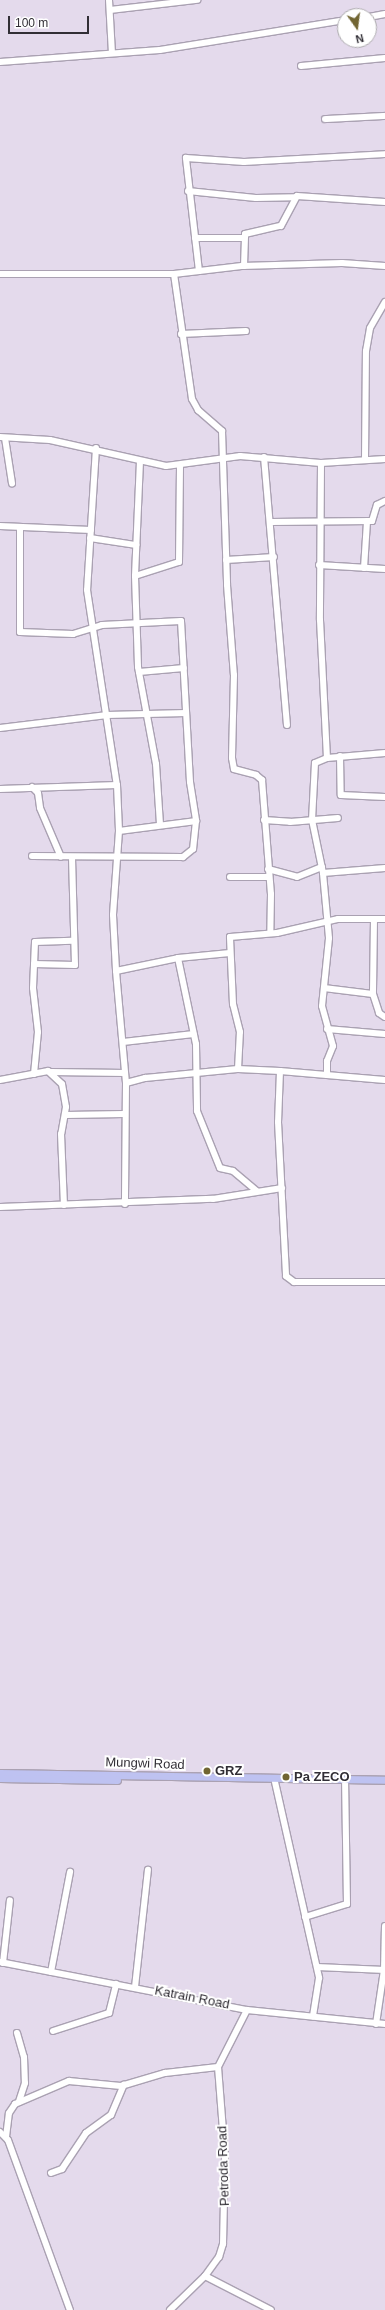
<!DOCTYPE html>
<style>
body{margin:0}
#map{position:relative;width:385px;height:2310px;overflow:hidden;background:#e4daec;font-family:Arial,sans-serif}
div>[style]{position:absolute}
.roads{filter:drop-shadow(1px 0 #aaa1b2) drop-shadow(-1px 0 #aaa1b2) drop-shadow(0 1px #aaa1b2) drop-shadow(0 -1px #aaa1b2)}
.minor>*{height:6px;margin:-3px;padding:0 3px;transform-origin:3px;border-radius:3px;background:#fff}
.major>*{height:7px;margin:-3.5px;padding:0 3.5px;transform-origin:3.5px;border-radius:3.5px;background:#bec2f1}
.dots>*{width:11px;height:11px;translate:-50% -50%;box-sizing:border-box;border:2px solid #fff;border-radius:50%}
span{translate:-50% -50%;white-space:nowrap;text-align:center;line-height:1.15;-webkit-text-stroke:4px #fff;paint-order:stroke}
.street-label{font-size:13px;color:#312e35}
.poi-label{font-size:13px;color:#312e35;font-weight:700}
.left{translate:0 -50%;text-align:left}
.north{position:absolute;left:337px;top:8px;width:40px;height:40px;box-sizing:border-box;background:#fff;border:1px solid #adabae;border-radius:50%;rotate:166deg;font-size:11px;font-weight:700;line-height:16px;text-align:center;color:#312e35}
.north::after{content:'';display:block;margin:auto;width:14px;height:18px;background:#716532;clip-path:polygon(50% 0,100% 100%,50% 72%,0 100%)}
.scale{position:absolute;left:8px;top:16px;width:81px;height:18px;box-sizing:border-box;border:2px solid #312e35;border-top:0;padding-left:5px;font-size:12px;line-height:14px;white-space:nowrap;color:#312e35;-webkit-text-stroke:3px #fff;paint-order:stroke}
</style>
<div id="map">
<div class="roads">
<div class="minor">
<div style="left:109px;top:0;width:53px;rotate:86.8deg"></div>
<div style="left:110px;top:10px;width:88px;rotate:-6.6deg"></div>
<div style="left:369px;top:17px;width:16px;rotate:-11deg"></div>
<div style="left:0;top:62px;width:160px;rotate:-4.3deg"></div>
<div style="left:160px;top:50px;width:187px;rotate:-9.2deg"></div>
<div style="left:301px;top:66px;width:84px;rotate:-5.4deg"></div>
<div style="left:325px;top:119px;width:60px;rotate:-2.9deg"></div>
<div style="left:188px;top:191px;width:68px;rotate:5.9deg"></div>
<div style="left:256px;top:198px;width:39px;rotate:-1deg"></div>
<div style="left:195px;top:238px;width:49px"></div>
<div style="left:244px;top:266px;width:32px;rotate:-88deg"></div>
<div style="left:245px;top:234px;width:37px;rotate:-13deg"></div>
<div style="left:281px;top:226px;width:34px;rotate:-62deg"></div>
<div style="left:297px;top:196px;width:88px;rotate:3.9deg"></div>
<div style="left:199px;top:271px;width:114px;rotate:-96.6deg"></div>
<div style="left:186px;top:158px;width:58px;rotate:3.9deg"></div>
<div style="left:244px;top:162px;width:141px;rotate:-3.2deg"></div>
<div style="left:0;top:274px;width:174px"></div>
<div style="left:174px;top:274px;width:68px;rotate:-6.7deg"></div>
<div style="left:242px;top:266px;width:100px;rotate:-1.7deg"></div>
<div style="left:342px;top:263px;width:43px;rotate:4deg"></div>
<div style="left:174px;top:274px;width:126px;rotate:81.8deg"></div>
<div style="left:192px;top:399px;width:13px;rotate:61deg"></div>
<div style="left:198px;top:410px;width:32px;rotate:41deg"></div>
<div style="left:222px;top:431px;width:154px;rotate:88.1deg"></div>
<div style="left:227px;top:585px;width:90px;rotate:85.6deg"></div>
<div style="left:234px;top:675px;width:83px;rotate:91.4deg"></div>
<div style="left:232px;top:758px;width:11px;rotate:80deg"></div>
<div style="left:234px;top:769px;width:23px;rotate:15deg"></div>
<div style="left:256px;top:775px;width:8px;rotate:40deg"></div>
<div style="left:262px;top:780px;width:114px;rotate:85.5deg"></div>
<div style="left:271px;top:894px;width:39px;rotate:91deg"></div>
<div style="left:181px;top:334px;width:65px;rotate:-2.6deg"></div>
<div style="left:0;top:437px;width:50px;rotate:3.4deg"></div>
<div style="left:50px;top:440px;width:119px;rotate:12.6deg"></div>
<div style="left:166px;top:466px;width:75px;rotate:-7.7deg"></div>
<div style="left:240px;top:456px;width:81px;rotate:4.9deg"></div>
<div style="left:321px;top:463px;width:64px;rotate:-3.6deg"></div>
<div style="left:5px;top:438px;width:46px;rotate:81.2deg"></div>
<div style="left:96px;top:448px;width:142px;rotate:93.6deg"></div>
<div style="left:87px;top:590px;width:197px;rotate:81.3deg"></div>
<div style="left:117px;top:785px;width:46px;rotate:87.5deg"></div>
<div style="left:119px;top:831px;width:84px;rotate:94.1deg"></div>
<div style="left:113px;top:915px;width:56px;rotate:86.9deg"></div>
<div style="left:116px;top:971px;width:63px;rotate:-11.8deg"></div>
<div style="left:178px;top:958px;width:52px;rotate:-5.5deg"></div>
<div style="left:264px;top:457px;width:269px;rotate:85.1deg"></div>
<div style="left:365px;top:460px;width:109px;rotate:-89.5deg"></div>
<div style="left:366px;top:351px;width:23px;rotate:-80deg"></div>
<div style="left:370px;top:328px;width:30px;rotate:-60deg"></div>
<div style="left:140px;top:461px;width:115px;rotate:92.5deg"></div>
<div style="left:135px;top:576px;width:91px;rotate:88.1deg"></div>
<div style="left:138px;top:667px;width:99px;rotate:79.5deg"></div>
<div style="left:156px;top:764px;width:60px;rotate:86.2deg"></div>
<div style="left:321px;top:463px;width:157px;rotate:90.4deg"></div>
<div style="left:320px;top:620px;width:138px;rotate:87.1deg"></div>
<div style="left:271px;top:522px;width:101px;rotate:-0.6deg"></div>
<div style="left:372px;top:521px;width:17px;rotate:-73deg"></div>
<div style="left:377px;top:505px;width:9px;rotate:-27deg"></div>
<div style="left:0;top:526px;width:91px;rotate:2.5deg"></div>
<div style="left:20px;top:527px;width:105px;rotate:90deg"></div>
<div style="left:20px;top:632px;width:53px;rotate:2.2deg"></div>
<div style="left:73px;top:634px;width:30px;rotate:-17deg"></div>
<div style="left:102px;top:625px;width:79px;rotate:-2.9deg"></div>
<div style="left:181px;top:621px;width:161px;rotate:86.8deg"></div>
<div style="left:190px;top:782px;width:39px;rotate:81deg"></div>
<div style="left:196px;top:821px;width:28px;rotate:96deg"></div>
<div style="left:193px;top:849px;width:13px;rotate:141deg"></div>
<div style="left:183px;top:857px;width:151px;rotate:-179.6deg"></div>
<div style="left:90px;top:538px;width:47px;rotate:8.7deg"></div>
<div style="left:226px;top:560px;width:48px;rotate:-3.6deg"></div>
<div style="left:319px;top:565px;width:66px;rotate:3.5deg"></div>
<div style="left:364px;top:568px;width:47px;rotate:-86.3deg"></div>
<div style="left:135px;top:576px;width:46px;rotate:-17.7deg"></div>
<div style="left:179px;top:562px;width:96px;rotate:-89.4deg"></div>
<div style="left:139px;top:672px;width:45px;rotate:-5.1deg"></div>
<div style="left:0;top:728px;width:108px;rotate:-6.9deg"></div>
<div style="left:107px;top:715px;width:79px;rotate:-1.5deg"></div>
<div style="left:340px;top:756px;width:39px;rotate:89deg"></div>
<div style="left:341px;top:795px;width:44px;rotate:2.6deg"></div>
<div style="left:32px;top:787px;width:8px;rotate:45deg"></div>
<div style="left:38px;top:793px;width:15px;rotate:82deg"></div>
<div style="left:40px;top:808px;width:53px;rotate:66.8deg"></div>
<div style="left:0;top:789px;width:117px;rotate:-2deg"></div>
<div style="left:264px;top:820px;width:26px;rotate:4deg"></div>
<div style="left:290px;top:822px;width:48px;rotate:-4.8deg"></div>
<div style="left:119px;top:831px;width:78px;rotate:-7.4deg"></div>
<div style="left:268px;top:869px;width:30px;rotate:15deg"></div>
<div style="left:297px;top:877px;width:27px;rotate:-22deg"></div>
<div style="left:323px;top:873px;width:62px;rotate:-4.6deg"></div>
<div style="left:230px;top:877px;width:39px"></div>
<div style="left:374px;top:919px;width:75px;rotate:90.8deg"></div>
<div style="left:373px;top:994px;width:20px;rotate:72deg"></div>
<div style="left:379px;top:1013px;width:7px;rotate:34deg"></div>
<div style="left:178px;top:958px;width:88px;rotate:78.2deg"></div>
<div style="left:196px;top:1044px;width:67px;rotate:89.1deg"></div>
<div style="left:197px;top:1111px;width:61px;rotate:68deg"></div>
<div style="left:220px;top:1168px;width:13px;rotate:13deg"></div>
<div style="left:233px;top:1171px;width:31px;rotate:40deg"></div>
<div style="left:34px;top:964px;width:41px;rotate:1.4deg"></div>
<div style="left:75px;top:965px;width:107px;rotate:-91.6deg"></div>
<div style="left:116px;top:971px;width:112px;rotate:84.9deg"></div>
<div style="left:126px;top:1083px;width:121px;rotate:90.5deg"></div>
<div style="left:324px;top:988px;width:49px;rotate:7deg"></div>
<div style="left:327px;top:1029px;width:58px;rotate:4.9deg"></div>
<div style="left:123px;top:1042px;width:71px;rotate:-6.4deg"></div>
<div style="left:238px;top:1069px;width:37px;rotate:-87deg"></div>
<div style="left:240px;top:1032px;width:29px;rotate:-104deg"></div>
<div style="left:233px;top:1004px;width:67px;rotate:-92.6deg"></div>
<div style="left:230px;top:937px;width:47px;rotate:-4.9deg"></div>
<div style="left:277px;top:933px;width:63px;rotate:-12.9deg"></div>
<div style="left:338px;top:919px;width:47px"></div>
<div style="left:280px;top:1071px;width:105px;rotate:4.9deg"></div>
<div style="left:51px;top:1072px;width:74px;rotate:0.8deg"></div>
<div style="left:34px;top:1074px;width:42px;rotate:-84.6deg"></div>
<div style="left:38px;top:1032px;width:44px;rotate:-96.5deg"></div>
<div style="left:33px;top:988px;width:46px;rotate:-87.5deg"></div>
<div style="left:35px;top:942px;width:37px;rotate:-2deg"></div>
<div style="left:327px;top:1075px;width:14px;rotate:-90deg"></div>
<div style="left:327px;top:1061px;width:16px;rotate:-68deg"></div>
<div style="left:333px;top:1046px;width:41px;rotate:-105.4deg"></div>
<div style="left:322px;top:1006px;width:68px;rotate:-84.1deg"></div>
<div style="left:329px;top:938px;width:65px;rotate:-95.3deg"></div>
<div style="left:323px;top:873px;width:54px;rotate:-101.7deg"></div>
<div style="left:312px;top:820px;width:57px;rotate:-87deg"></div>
<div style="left:315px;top:763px;width:13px;rotate:-23deg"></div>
<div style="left:327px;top:758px;width:58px;rotate:-4.9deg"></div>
<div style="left:0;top:1080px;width:49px;rotate:-10.6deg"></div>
<div style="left:48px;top:1071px;width:19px;rotate:43deg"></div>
<div style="left:62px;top:1084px;width:23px;rotate:80deg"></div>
<div style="left:66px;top:1107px;width:27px;rotate:100deg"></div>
<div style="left:61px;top:1134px;width:71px;rotate:87.6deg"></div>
<div style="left:126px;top:1083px;width:20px;rotate:-15deg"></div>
<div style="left:145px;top:1078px;width:93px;rotate:-5.5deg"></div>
<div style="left:238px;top:1069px;width:42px;rotate:2.7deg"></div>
<div style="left:280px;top:1071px;width:51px;rotate:92.2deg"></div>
<div style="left:278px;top:1122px;width:154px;rotate:87deg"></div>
<div style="left:286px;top:1276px;width:10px;rotate:37deg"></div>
<div style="left:294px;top:1282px;width:91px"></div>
<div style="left:66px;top:1115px;width:58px;rotate:-1deg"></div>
<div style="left:0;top:1207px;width:213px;rotate:-2.2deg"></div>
<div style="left:213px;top:1199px;width:70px;rotate:-9.1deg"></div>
<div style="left:275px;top:1782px;width:201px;rotate:77.3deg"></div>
<div style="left:319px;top:1978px;width:39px;rotate:99deg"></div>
<div style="left:305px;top:1917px;width:44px;rotate:-17.2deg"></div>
<div style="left:347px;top:1904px;width:121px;rotate:-90.9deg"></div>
<div style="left:0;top:1962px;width:252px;rotate:11deg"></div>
<div style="left:247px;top:2010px;width:139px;rotate:5.8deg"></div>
<div style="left:3px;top:1963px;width:63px;rotate:-83.7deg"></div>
<div style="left:317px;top:1967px;width:68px;rotate:2.5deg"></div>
<div style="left:51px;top:1972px;width:102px;rotate:-79.2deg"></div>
<div style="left:135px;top:1987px;width:118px;rotate:-83.7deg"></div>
<div style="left:376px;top:2024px;width:55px;rotate:-81.6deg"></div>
<div style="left:384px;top:1970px;width:44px;rotate:-88.7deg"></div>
<div style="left:53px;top:2031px;width:59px;rotate:-17.8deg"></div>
<div style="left:109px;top:2013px;width:30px;rotate:-76deg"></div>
<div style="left:17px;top:2033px;width:25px;rotate:74deg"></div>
<div style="left:24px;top:2057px;width:26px;rotate:88deg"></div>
<div style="left:25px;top:2083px;width:20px;rotate:108deg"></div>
<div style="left:0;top:2132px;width:11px;rotate:45deg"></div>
<div style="left:8px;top:2140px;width:181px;rotate:70deg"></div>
<div style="left:6px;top:2137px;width:24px;rotate:-83deg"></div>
<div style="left:9px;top:2113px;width:11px;rotate:-56deg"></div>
<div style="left:15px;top:2104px;width:59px;rotate:-23.1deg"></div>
<div style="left:69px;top:2081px;width:52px;rotate:5.5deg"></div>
<div style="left:121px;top:2086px;width:46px;rotate:-16.5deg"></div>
<div style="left:165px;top:2073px;width:53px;rotate:-6.5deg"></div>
<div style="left:51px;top:2173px;width:12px;rotate:-20deg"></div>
<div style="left:62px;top:2169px;width:43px;rotate:-56.3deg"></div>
<div style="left:86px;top:2133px;width:31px;rotate:-36deg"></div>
<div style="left:111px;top:2115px;width:33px;rotate:-67deg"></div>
<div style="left:205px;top:2276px;width:74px;rotate:27.3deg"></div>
<div style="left:170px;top:2310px;width:49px;rotate:-44.2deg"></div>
<div style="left:205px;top:2276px;width:24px;rotate:-54deg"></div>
<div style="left:219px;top:2257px;width:14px;rotate:-73deg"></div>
<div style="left:223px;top:2244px;width:88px;rotate:-88.7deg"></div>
<div style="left:225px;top:2156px;width:89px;rotate:-94.5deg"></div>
<div style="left:218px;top:2067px;width:64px;rotate:-63deg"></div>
</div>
<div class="major">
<div style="left:0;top:1773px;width:385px;rotate:1deg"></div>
<div style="left:0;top:1778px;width:117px;rotate:1deg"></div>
</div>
</div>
<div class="dots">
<div style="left:207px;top:1771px;background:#716532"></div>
<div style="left:286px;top:1777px;background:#716532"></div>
</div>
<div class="street-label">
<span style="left:145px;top:1764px;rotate:2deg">Mungwi Road</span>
<span style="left:192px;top:1998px;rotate:11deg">Katrain Road</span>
<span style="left:224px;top:2166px;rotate:-92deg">Petroda Road</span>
</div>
<div class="poi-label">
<span class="left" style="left:215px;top:1771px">GRZ</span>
<span class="left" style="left:294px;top:1777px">Pa ZECO</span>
</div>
<div class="north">N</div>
<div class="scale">100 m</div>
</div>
